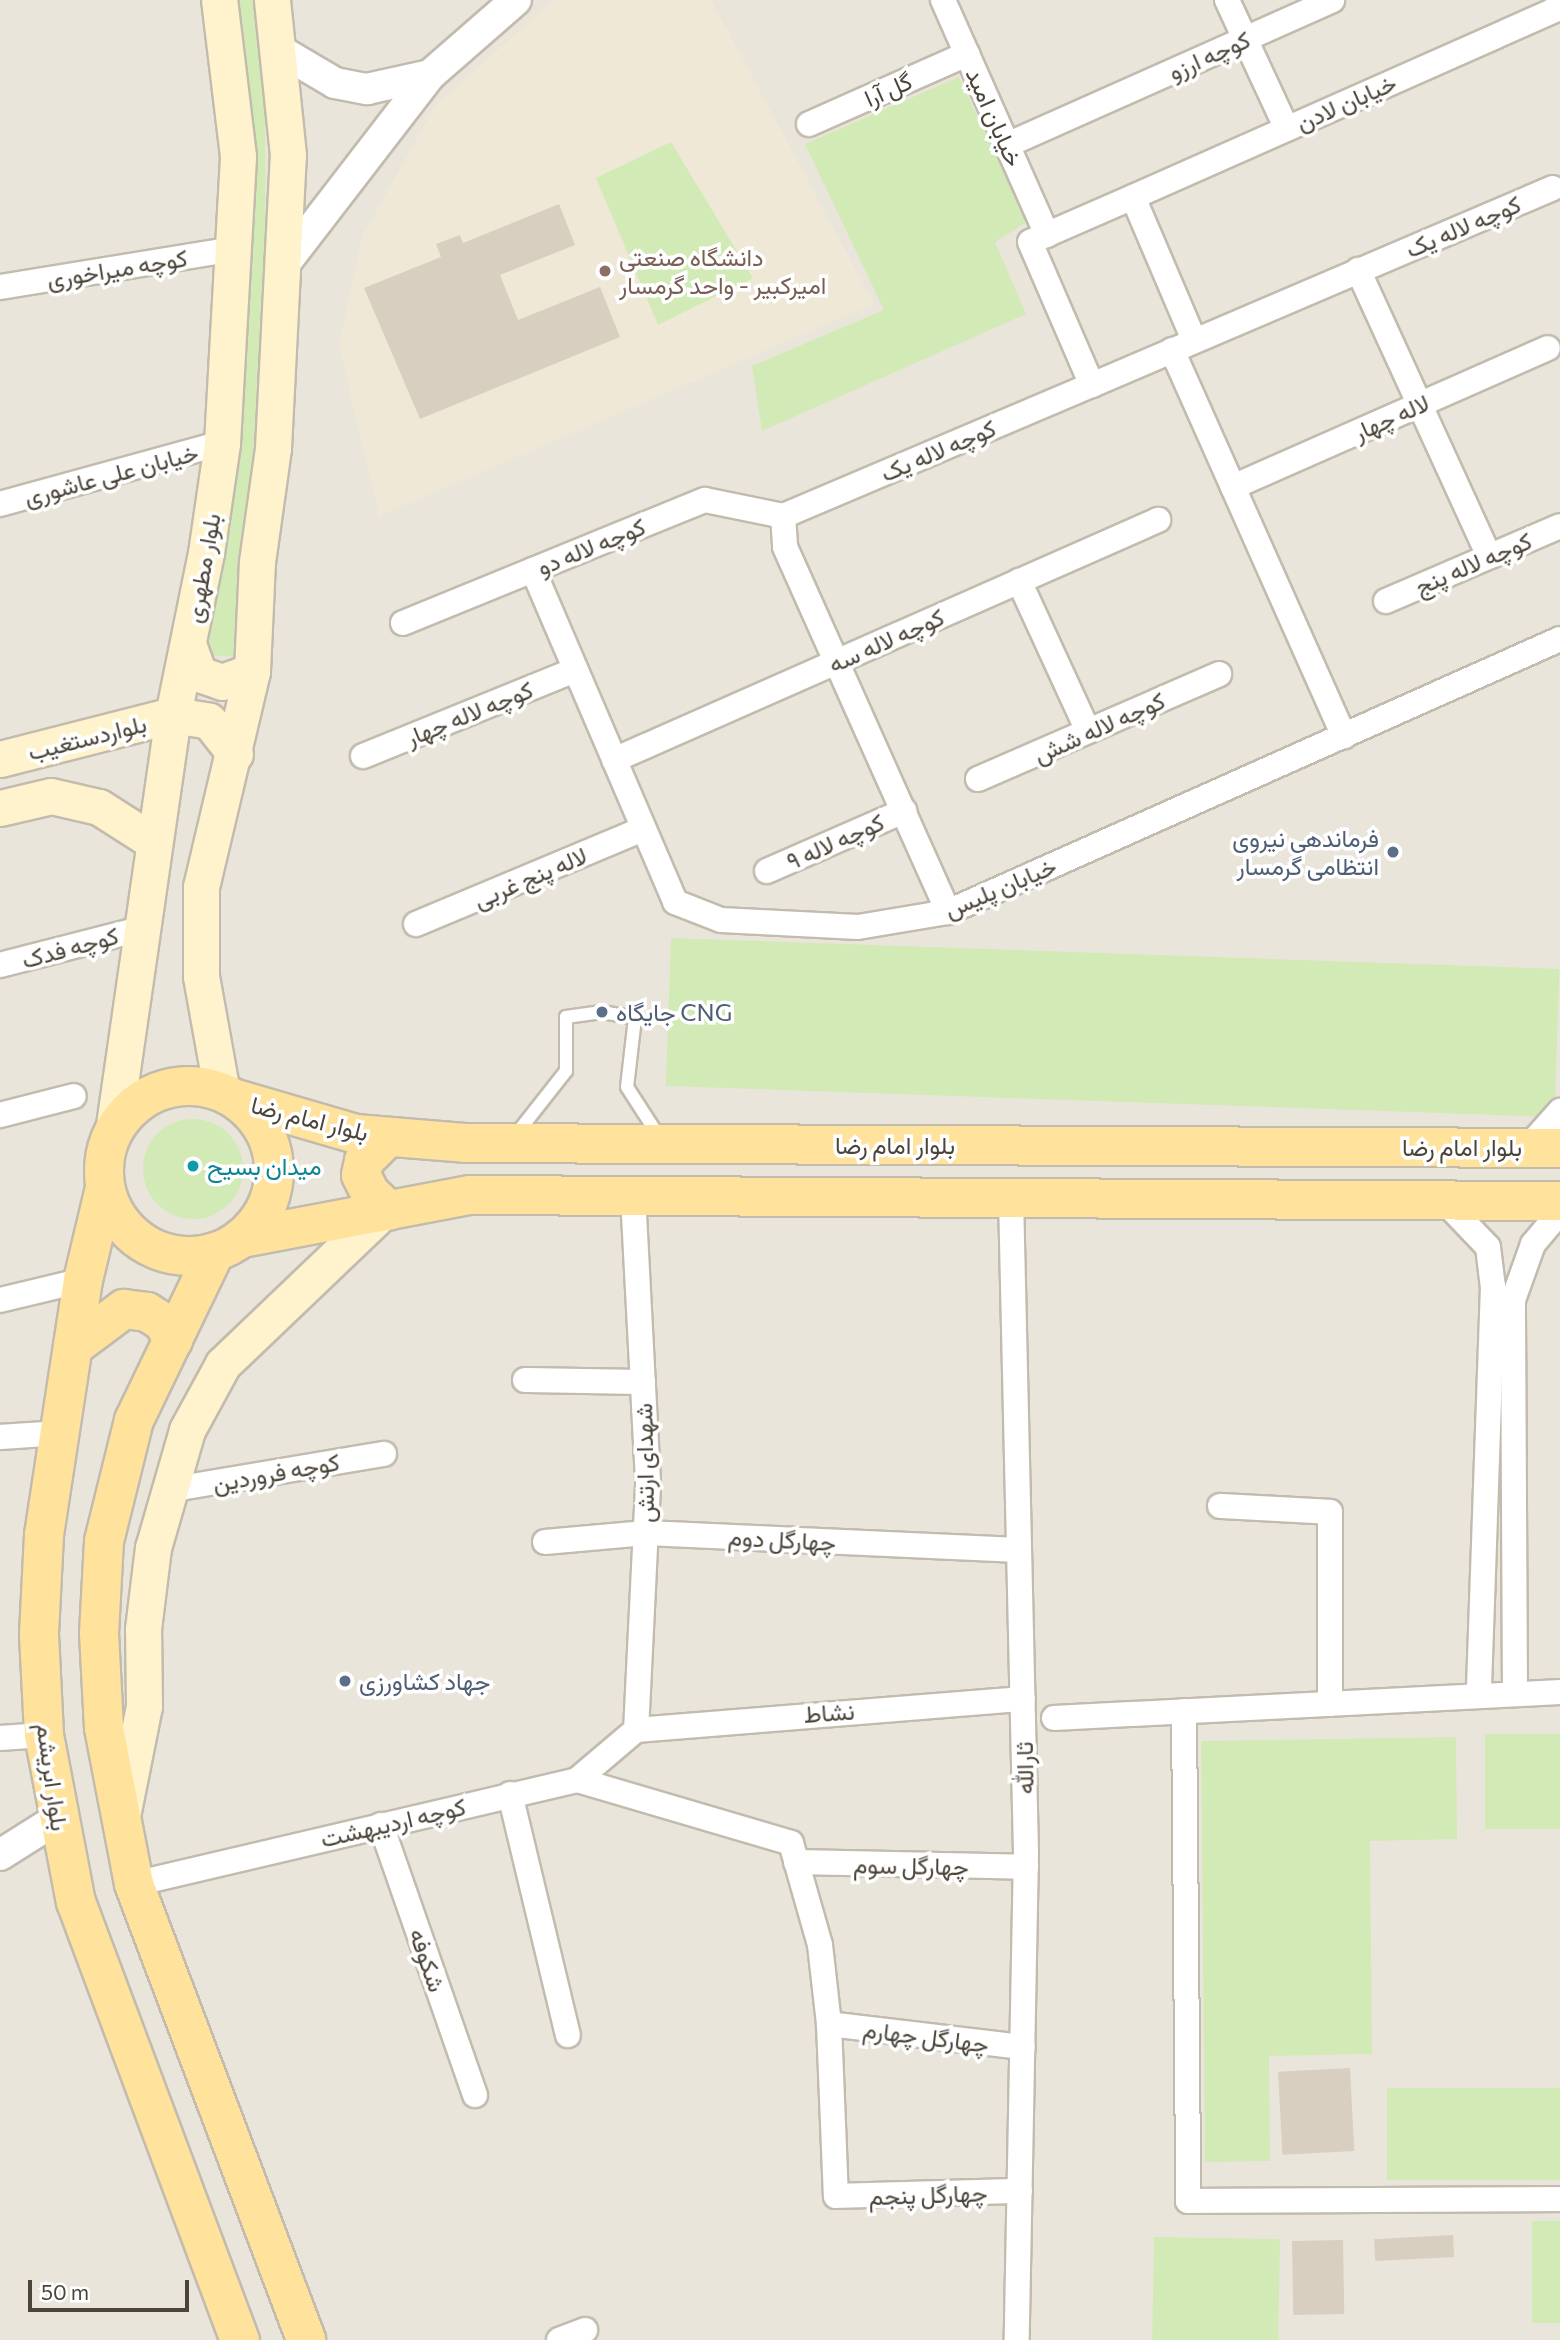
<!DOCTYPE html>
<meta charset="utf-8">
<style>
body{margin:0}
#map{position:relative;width:1560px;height:2340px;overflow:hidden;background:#f6f3ec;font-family:Commissioner,Vazirmatn,sans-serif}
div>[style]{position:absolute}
.residential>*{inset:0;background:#eae5da;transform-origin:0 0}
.education>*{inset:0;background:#efe8d6}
.green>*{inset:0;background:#d2eab5;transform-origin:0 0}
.round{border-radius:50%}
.building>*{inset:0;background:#d8cfc1;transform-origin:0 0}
.roads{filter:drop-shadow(2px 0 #c2bbae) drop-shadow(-2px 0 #c2bbae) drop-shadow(0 2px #c2bbae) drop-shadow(0 -2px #c2bbae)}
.service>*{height:12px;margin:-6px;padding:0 6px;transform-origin:6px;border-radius:6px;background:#fff}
.minor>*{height:24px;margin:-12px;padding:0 12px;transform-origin:12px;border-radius:12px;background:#fff}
.tertiary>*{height:30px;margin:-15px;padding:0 15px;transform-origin:15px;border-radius:15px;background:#fff}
.secondary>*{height:35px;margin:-17.5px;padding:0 17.5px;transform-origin:17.5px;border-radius:17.5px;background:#fff3cd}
.primary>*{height:38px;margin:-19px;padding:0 19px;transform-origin:19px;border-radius:19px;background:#ffe39c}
.primary>.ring{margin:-19px;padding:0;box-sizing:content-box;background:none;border:38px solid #ffe39c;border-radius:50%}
.dots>*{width:19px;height:19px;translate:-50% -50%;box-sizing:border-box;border:4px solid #fff;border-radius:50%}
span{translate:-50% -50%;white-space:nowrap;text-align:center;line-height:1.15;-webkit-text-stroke:7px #fff;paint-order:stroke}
.street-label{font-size:24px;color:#4b4439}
.education-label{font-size:24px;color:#785e54}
.left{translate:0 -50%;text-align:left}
.service-label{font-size:24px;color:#4e5e75}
.right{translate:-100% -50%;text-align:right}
.culture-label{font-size:24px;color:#0d838f}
.scale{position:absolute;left:28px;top:2280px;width:161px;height:32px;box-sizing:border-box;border:4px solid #4b4439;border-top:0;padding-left:9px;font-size:21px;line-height:24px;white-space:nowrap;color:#4b4439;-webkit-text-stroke:5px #fff;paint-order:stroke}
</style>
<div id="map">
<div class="residential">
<div style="left:0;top:0;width:1560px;height:2340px"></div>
</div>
<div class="education">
<div style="clip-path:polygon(554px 0,711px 0,874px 304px,379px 516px,339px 345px,362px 237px,435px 106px)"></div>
</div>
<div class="green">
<div style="clip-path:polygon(231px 0,259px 0,265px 70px,266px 354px,237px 657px,210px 655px,201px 640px)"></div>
<div style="clip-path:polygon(959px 77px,1027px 222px,995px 242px,1026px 314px,762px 431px,752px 366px,884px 310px,805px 144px)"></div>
<div style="clip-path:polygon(671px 142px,753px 278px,658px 325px,596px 178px)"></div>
<div style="left:671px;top:938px;width:889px;height:148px;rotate:2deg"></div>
<div class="round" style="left:143px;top:1119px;width:100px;height:100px"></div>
<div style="left:1485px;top:1734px;width:75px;height:95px"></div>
<div style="clip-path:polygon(1456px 1737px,1457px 1839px,1370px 1841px,1372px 2054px,1269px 2056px,1270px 2161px,1205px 2162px,1201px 1741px)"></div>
<div style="left:1387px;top:2088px;width:173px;height:92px"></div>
<div style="left:1560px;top:2221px;width:102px;height:28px;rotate:90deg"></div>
<div style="left:1154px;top:2237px;width:126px;height:103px;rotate:1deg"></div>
</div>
<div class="building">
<div style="clip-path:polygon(559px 204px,575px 245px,500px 275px,518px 320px,600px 287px,620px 337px,420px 419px,364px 288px,441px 257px,436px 244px,460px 235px,463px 243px)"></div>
<div style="left:1350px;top:2068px;width:83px;height:72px;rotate:87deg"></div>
<div style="left:1453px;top:2235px;width:22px;height:79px;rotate:87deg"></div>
<div style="left:1343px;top:2240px;width:74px;height:51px;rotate:89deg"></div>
</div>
<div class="roads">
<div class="service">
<div style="left:514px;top:1137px;width:84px;rotate:-51.8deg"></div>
<div style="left:566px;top:1071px;width:54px;rotate:-90deg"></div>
<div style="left:566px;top:1017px;width:36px;rotate:-8deg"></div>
<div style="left:602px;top:1012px;width:34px;rotate:10deg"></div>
<div style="left:635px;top:1018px;width:69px;rotate:96.6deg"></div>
<div style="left:627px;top:1087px;width:61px;rotate:57.1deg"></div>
</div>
<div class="minor">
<div style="left:943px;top:0;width:257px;rotate:66.1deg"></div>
<div style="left:1227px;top:0;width:142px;rotate:65.1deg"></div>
<div style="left:809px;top:124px;width:173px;rotate:-23.9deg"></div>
<div style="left:1007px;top:145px;width:356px;rotate:-24deg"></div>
<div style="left:1133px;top:197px;width:467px;rotate:-23.9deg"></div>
<div style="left:1560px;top:8px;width:8px;rotate:-104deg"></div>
<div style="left:1358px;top:270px;width:315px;rotate:65.4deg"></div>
<div style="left:0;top:287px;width:237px;rotate:-9.2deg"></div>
<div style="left:1194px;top:340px;width:155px;rotate:-113.1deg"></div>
<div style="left:1133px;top:197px;width:112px;rotate:156.4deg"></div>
<div style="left:1030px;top:242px;width:156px;rotate:66.6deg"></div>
<div style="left:1092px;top:385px;width:501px;rotate:-23.14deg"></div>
<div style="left:1172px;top:350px;width:423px;rotate:66deg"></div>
<div style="left:1233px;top:487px;width:344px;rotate:-23.8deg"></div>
<div style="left:0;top:504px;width:230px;rotate:-15.4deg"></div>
<div style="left:783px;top:516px;width:31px;rotate:86deg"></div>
<div style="left:785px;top:547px;width:400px;rotate:65.9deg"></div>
<div style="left:783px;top:516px;width:336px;rotate:-23deg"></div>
<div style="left:533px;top:570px;width:361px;rotate:66.8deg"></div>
<div style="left:675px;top:902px;width:49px;rotate:21.4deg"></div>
<div style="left:721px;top:920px;width:137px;rotate:2.9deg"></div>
<div style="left:858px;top:927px;width:91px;rotate:-9.5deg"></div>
<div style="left:948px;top:912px;width:670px;rotate:-24.04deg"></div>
<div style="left:1019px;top:581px;width:165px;rotate:65.3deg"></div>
<div style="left:1386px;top:601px;width:189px;rotate:-23.3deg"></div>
<div style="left:403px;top:623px;width:326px;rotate:-22.2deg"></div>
<div style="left:705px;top:500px;width:80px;rotate:11.6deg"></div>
<div style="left:363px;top:756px;width:229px;rotate:-22.1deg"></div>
<div style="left:614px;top:760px;width:595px;rotate:-23.81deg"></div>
<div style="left:978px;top:779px;width:263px;rotate:-23.5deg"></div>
<div style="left:767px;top:871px;width:150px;rotate:-23.7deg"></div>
<div style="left:416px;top:924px;width:246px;rotate:-22.7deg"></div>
<div style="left:0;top:965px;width:145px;rotate:-14.4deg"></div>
<div style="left:0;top:1115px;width:76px;rotate:-14.4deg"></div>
<div style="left:1527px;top:1148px;width:50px;rotate:-48.3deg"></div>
<div style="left:633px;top:1195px;width:291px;rotate:87deg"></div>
<div style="left:648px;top:1486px;width:244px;rotate:92.8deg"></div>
<div style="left:1011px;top:1197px;width:656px;rotate:88.69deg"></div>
<div style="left:1026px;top:1853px;width:487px;rotate:91.1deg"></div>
<div style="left:1442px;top:1199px;width:66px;rotate:46.2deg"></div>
<div style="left:1488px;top:1247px;width:39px;rotate:83deg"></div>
<div style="left:1493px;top:1286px;width:410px;rotate:92deg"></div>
<div style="left:0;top:1300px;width:85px;rotate:-13.5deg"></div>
<div style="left:525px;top:1380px;width:118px;rotate:1deg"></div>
<div style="left:0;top:1437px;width:60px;rotate:-3.8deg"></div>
<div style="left:168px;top:1490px;width:219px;rotate:-9.5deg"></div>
<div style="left:1220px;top:1506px;width:110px;rotate:3.1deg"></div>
<div style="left:1330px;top:1512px;width:192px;rotate:90deg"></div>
<div style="left:545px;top:1542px;width:101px;rotate:-5.1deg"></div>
<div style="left:646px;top:1533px;width:373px;rotate:2.6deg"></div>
<div style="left:1515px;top:1694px;width:394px;rotate:-90.3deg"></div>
<div style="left:1513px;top:1300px;width:59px;rotate:-70.3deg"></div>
<div style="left:1533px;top:1244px;width:42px;rotate:-49.8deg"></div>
<div style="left:1184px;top:1711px;width:490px;rotate:89.5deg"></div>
<div style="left:1188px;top:2201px;width:372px;rotate:-0.3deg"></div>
<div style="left:1054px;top:1718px;width:507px;rotate:-2.94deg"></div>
<div style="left:636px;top:1730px;width:388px;rotate:-4.6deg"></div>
<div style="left:0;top:1738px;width:44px;rotate:-3.9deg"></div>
<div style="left:577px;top:1780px;width:223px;rotate:16.4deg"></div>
<div style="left:791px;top:1843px;width:106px;rotate:74.1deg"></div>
<div style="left:820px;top:1945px;width:80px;rotate:83.5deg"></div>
<div style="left:829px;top:2024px;width:172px;rotate:87.7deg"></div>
<div style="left:836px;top:2196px;width:184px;rotate:-1.6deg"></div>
<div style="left:510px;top:1794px;width:248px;rotate:76.5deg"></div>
<div style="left:381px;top:1825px;width:286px;rotate:70.8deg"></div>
<div style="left:796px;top:1862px;width:230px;rotate:1.2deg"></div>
<div style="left:134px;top:1884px;width:455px;rotate:-13.2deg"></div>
<div style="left:577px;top:1780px;width:77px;rotate:-40.3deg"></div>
<div style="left:829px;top:2024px;width:195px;rotate:6.8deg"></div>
<div style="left:559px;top:2340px;width:28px;rotate:-21deg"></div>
</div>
<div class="tertiary">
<div style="left:279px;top:50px;width:65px;rotate:30.5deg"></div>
<div style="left:335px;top:83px;width:33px;rotate:11deg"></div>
<div style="left:367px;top:89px;width:65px;rotate:-12.5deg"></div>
<div style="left:286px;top:262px;width:236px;rotate:-52.4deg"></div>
<div style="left:430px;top:75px;width:114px;rotate:-41.1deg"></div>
<div style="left:0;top:1855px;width:67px;rotate:-32.3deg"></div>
</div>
<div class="secondary">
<div style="left:188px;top:644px;width:32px;rotate:70deg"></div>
<div style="left:199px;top:674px;width:24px;rotate:19deg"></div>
<div style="left:222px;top:682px;width:32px;rotate:-20deg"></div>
<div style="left:0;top:759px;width:179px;rotate:-14.3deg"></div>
<div style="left:173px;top:715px;width:36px;rotate:9deg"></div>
<div style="left:209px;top:721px;width:42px;rotate:51.8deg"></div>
<div style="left:0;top:808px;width:52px;rotate:-13.2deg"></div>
<div style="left:51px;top:796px;width:49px;rotate:12.9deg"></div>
<div style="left:99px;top:807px;width:65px;rotate:32.5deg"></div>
<div style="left:222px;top:1093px;width:119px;rotate:-100.2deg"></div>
<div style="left:201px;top:976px;width:89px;rotate:-90deg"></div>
<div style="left:201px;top:887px;width:222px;rotate:-76.7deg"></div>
<div style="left:252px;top:671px;width:109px;rotate:-87.4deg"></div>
<div style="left:257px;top:562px;width:115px;rotate:-82deg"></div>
<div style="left:273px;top:448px;width:293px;rotate:-87.1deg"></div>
<div style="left:288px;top:155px;width:156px;rotate:-95.9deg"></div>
<div style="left:113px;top:1132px;width:421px;rotate:-81.8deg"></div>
<div style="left:173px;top:715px;width:165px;rotate:-78.5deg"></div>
<div style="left:206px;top:553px;width:111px;rotate:-81.7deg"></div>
<div style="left:222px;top:443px;width:287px;rotate:-86.8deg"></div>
<div style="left:238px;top:156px;width:157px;rotate:-96.9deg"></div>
<div style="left:122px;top:1816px;width:112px;rotate:-78.7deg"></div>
<div style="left:144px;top:1706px;width:77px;rotate:-90.7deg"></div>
<div style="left:143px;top:1629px;width:82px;rotate:-83deg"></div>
<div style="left:153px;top:1548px;width:123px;rotate:-73.9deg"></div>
<div style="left:187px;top:1430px;width:75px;rotate:-61.4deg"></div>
<div style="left:223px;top:1364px;width:219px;rotate:-43.7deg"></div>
</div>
<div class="primary">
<div class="ring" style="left:104px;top:1086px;width:132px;height:132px"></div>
<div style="left:236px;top:1099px;width:125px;rotate:16.3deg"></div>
<div style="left:356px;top:1134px;width:109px;rotate:4.7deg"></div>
<div style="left:465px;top:1143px;width:1095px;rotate:0.26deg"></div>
<div style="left:388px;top:1137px;width:34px;rotate:135deg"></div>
<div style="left:364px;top:1161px;width:14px;rotate:102deg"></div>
<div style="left:361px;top:1175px;width:20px;rotate:63deg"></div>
<div style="left:370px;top:1193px;width:26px;rotate:43deg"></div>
<div style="left:105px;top:1188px;width:95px;rotate:103.4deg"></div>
<div style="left:83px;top:1280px;width:258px;rotate:98.7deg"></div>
<div style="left:44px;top:1535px;width:100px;rotate:92.9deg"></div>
<div style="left:39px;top:1635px;width:100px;rotate:87.1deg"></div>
<div style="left:44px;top:1735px;width:170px;rotate:79.2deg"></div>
<div style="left:76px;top:1902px;width:468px;rotate:69.5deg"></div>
<div style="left:242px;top:1238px;width:232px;rotate:-10.7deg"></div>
<div style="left:470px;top:1195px;width:1090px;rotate:0.32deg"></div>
<div style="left:215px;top:1252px;width:187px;rotate:115.7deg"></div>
<div style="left:134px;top:1420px;width:125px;rotate:103.9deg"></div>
<div style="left:104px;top:1541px;width:92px;rotate:93.1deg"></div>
<div style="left:99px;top:1633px;width:95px;rotate:87deg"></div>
<div style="left:104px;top:1728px;width:159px;rotate:79.1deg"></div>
<div style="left:134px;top:1884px;width:487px;rotate:69.3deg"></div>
<div style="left:73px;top:1347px;width:64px;rotate:-36.7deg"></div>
<div style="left:124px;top:1309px;width:23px;rotate:7deg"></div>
<div style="left:147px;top:1312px;width:19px;rotate:32deg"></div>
<div style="left:163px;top:1322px;width:21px;rotate:61deg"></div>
</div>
</div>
<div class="dots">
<div style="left:605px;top:271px;background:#8d6e63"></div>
<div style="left:1393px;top:852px;background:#5c6f8a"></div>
<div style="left:602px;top:1012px;background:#5c6f8a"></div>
<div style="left:193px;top:1166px;background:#0f9aa8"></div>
<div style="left:345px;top:1681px;background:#5c6f8a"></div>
</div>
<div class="street-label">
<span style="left:1209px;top:55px;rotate:-24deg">کوچه ارزو</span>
<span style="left:888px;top:89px;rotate:-24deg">گل آرا</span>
<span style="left:1346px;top:102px;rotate:-24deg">خیابان لادن</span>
<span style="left:995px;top:117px;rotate:66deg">خیابان امید</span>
<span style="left:1463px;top:226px;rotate:-23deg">کوچه لاله یک</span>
<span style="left:117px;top:268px;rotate:-9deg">کوچه میراخوری</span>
<span style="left:1391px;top:417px;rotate:-24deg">لاله چهار</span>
<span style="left:938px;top:450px;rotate:-23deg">کوچه لاله یک</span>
<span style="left:111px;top:474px;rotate:-15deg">خیابان علی عاشوری</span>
<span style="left:591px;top:546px;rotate:-22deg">کوچه لاله دو</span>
<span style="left:1473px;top:563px;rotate:-23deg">کوچه لاله پنج</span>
<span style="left:202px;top:568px;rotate:-80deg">بلوار مطهری</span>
<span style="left:886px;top:640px;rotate:-24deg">کوچه لاله سه</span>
<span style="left:469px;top:713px;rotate:-22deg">کوچه لاله چهار</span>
<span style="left:1099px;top:727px;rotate:-24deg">کوچه لاله شش</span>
<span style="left:87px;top:737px;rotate:-14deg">بلواردستغیب</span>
<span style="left:835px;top:841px;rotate:-24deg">کوچه لاله ۹</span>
<span style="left:530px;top:877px;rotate:-23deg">لاله پنج غربی</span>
<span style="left:1000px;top:887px;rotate:-23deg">خیابان پلیس</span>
<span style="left:70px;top:947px;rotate:-15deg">کوچه فدک</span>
<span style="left:310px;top:1118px;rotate:14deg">بلوار امام رضا</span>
<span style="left:895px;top:1145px">بلوار امام رضا</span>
<span style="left:1462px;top:1147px">بلوار امام رضا</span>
<span style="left:644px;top:1463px;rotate:-91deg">شهدای ارتش</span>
<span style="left:276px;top:1472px;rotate:-10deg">کوچه فروردین</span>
<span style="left:782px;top:1539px;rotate:3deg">چهارگل دوم</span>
<span style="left:829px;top:1712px;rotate:-4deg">نشاط</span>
<span style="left:1024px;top:1768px;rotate:-91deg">ثارالله</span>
<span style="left:53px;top:1777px;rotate:82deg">بلوار ابریشم</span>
<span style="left:393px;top:1822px;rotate:-13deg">کوچه اردیبهشت</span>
<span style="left:911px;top:1865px;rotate:1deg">چهارگل سوم</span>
<span style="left:428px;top:1960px;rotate:71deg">شکوفه</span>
<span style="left:926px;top:2036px;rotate:7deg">چهارگل چهارم</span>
<span style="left:928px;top:2194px;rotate:-2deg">چهارگل پنجم</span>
</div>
<div class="education-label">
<span class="left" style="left:619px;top:271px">دانشگاه صنعتی<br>امیرکبیر - واحد گرمسار</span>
</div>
<div class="service-label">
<span class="right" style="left:1379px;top:852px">فرماندهی نیروی<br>انتظامی گرمسار</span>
<span class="left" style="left:616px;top:1012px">جایگاه CNG</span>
<span class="left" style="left:359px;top:1681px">جهاد کشاورزی</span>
</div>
<div class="culture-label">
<span class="left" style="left:207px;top:1166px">میدان بسیح</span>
</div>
<div class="scale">50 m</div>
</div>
